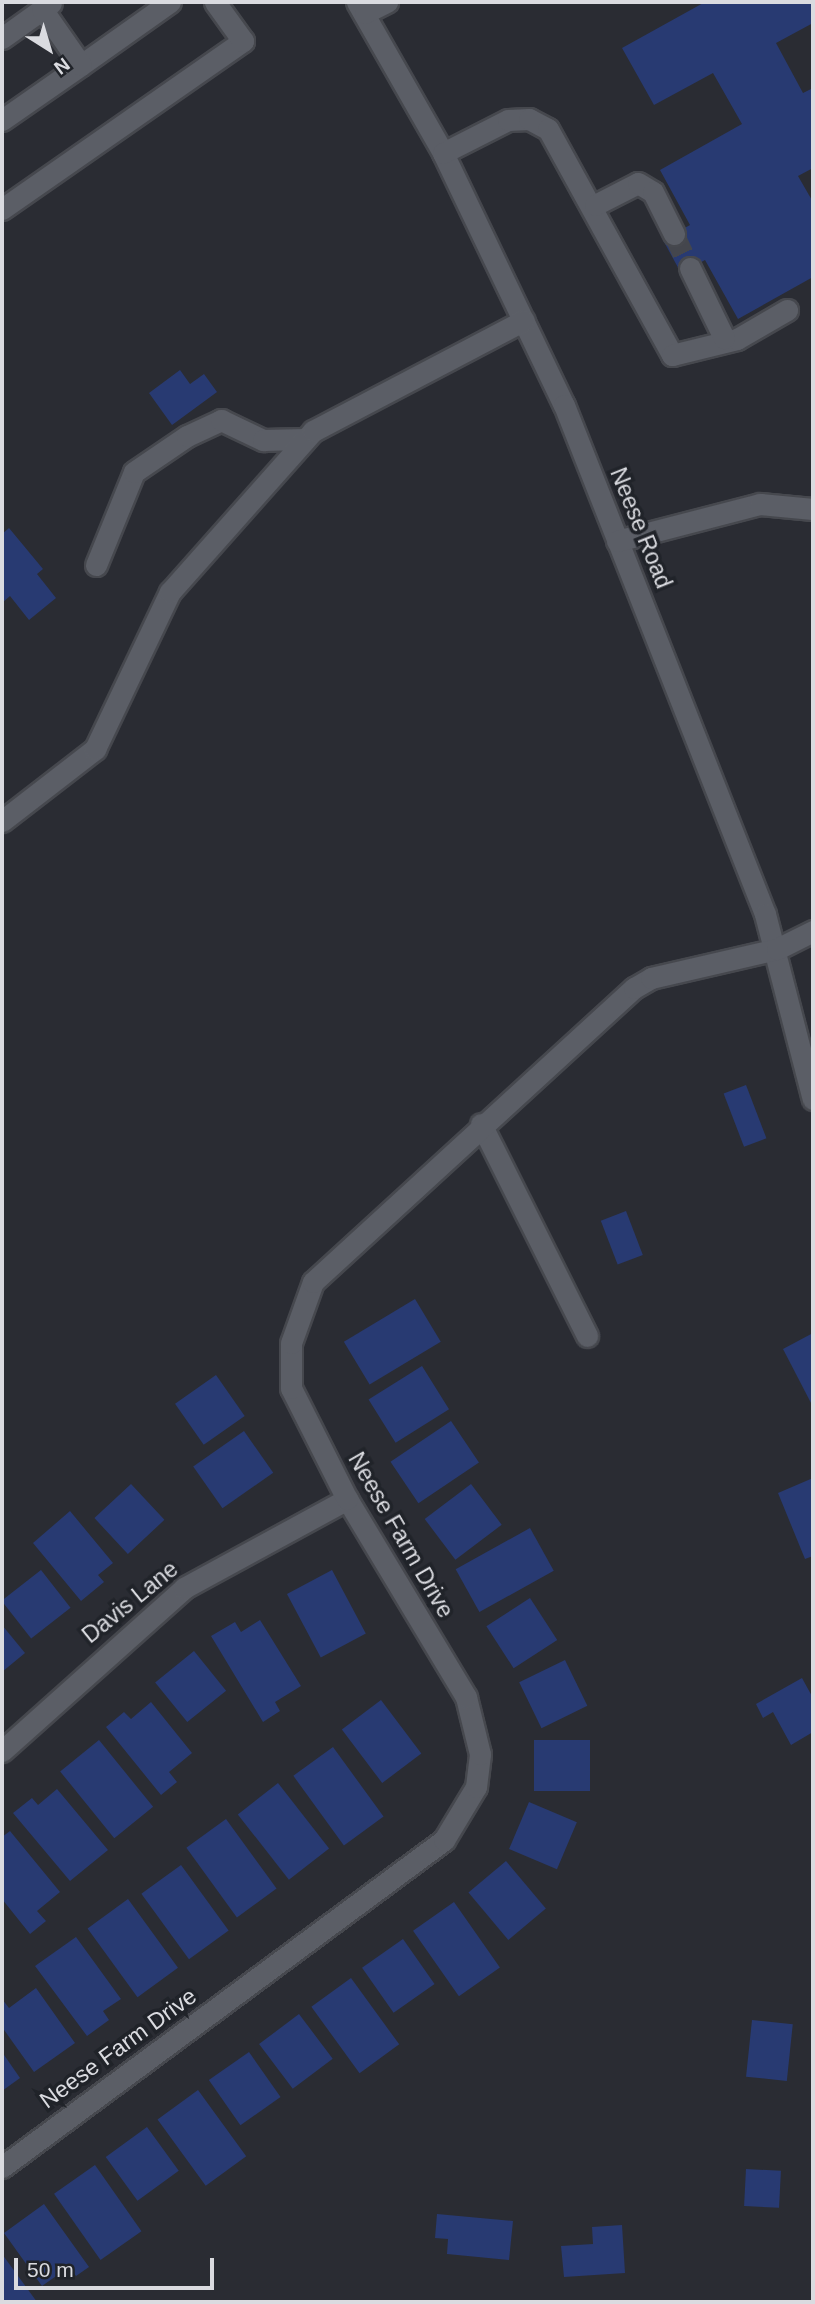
<!DOCTYPE html>
<style>
body{margin:0}
#map{position:relative;width:815px;height:2304px;overflow:hidden;background:#2a2c33;font-family:Arial,sans-serif}
div>[style]{position:absolute}
.building>*{inset:0;background:#283a72;transform-origin:0 0}
.minor-tunnel>*{height:21px;margin-top:-10.5px;transform-origin:0;background:repeating-linear-gradient(90deg,#44464d 0 21px,transparent 0 31px)}
.roads{filter:drop-shadow(2px 0 #46484e) drop-shadow(-2px 0 #46484e) drop-shadow(0 2px #46484e) drop-shadow(0 -2px #46484e)}
.minor>*{height:21px;margin:-10.5px;padding:0 10.5px;transform-origin:10.5px;border-radius:10.5px;background:#5b5e66}
span{translate:-50% -50%;white-space:nowrap;text-align:center;line-height:1.15;-webkit-text-stroke:7px #202329;paint-order:stroke}
.street-label{font-size:23px;color:#dadbe0}
.frame{position:absolute;inset:0;border:4px solid #dadbe0;pointer-events:none}
.north{position:absolute;left:14px;top:14px;width:70px;height:70px;-webkit-text-stroke:5px #202329;paint-order:stroke;rotate:143deg;font-size:19px;font-weight:700;line-height:28px;text-align:center;color:#dadbe0}
.north::after{content:'';display:block;margin:auto;width:24px;height:32px;background:#dadbe0;clip-path:polygon(50% 0,100% 100%,50% 72%,0 100%)}
.scale{position:absolute;left:14px;top:2258px;width:200px;height:32px;box-sizing:border-box;border:4px solid #dadbe0;border-top:0;padding-left:9px;font-size:21px;line-height:24px;white-space:nowrap;color:#dadbe0;-webkit-text-stroke:5px #202329;paint-order:stroke}
</style>
<div id="map">
<div class="building">
<div style="clip-path:polygon(705px 2px,813px 2px,813px 23px,776px 43px,803px 93px,813px 88px,813px 168px,798px 176px,813px 202px,813px 277px,738px 319px,705px 260px,681px 273px,663px 240px,690px 225px,660px 170px,742px 124px,713px 73px,654px 105px,622px 48px)"></div>
<div style="clip-path:polygon(180px 370px,190px 384px,204px 374px,217px 392px,172px 425px,149px 393px)"></div>
<div style="clip-path:polygon(9px 528px,43px 569px,37px 574px,56px 598px,29px 620px,10px 596px,2px 603px,2px 534px)"></div>
<div style="left:746px;top:1085px;width:57px;height:24px;rotate:69deg"></div>
<div style="left:626px;top:1211px;width:47px;height:27px;rotate:69deg"></div>
<div style="left:415px;top:1299px;width:50px;height:83px;rotate:59deg"></div>
<div style="clip-path:polygon(813px 1333px,813px 1402px,811px 1403px,783px 1349px)"></div>
<div style="left:422px;top:1366px;width:51px;height:63px;rotate:58deg"></div>
<div style="left:216px;top:1375px;width:50px;height:50px;rotate:55deg"></div>
<div style="left:451px;top:1421px;width:50px;height:73px;rotate:56deg"></div>
<div style="left:244px;top:1431px;width:51px;height:62px;rotate:55deg"></div>
<div style="clip-path:polygon(813px 1478px,813px 1556px,805px 1559px,778px 1493px)"></div>
<div style="left:131px;top:1484px;width:49px;height:50px;rotate:47deg"></div>
<div style="left:471px;top:1484px;width:51px;height:58px;rotate:53deg"></div>
<div style="clip-path:polygon(70px 1511px,113px 1563px,98px 1575px,104px 1582px,81px 1601px,33px 1543px)"></div>
<div style="left:530px;top:1528px;width:49px;height:85px;rotate:61deg"></div>
<div style="left:41px;top:1570px;width:48px;height:50px;rotate:52deg"></div>
<div style="left:332px;top:1570px;width:72px;height:51px;rotate:62deg"></div>
<div style="left:530px;top:1598px;width:50px;height:52px;rotate:57deg"></div>
<div style="clip-path:polygon(260px 1620px,301px 1686px,275px 1702px,280px 1711px,263px 1722px,211px 1636px,235px 1622px,241px 1632px)"></div>
<div style="clip-path:polygon(2px 1625px,25px 1653px,2px 1672px)"></div>
<div style="left:194px;top:1651px;width:51px;height:50px;rotate:51deg"></div>
<div style="left:565px;top:1660px;width:51px;height:51px;rotate:64deg"></div>
<div style="clip-path:polygon(802px 1678px,813px 1698px,813px 1732px,791px 1745px,773px 1712px,763px 1718px,756px 1704px)"></div>
<div style="left:381px;top:1700px;width:67px;height:49px;rotate:53deg"></div>
<div style="clip-path:polygon(151px 1702px,192px 1753px,169px 1772px,177px 1782px,161px 1795px,106px 1727px,124px 1712px,131px 1719px)"></div>
<div style="left:99px;top:1740px;width:86px;height:50px;rotate:51deg"></div>
<div style="left:534px;top:1740px;width:56px;height:51px"></div>
<div style="left:333px;top:1747px;width:86px;height:49px;rotate:54deg"></div>
<div style="left:278px;top:1783px;width:83px;height:51px;rotate:52deg"></div>
<div style="clip-path:polygon(57px 1789px,108px 1850px,70px 1881px,13px 1813px,32px 1798px,38px 1805px)"></div>
<div style="left:529px;top:1802px;width:52px;height:51px;rotate:23deg"></div>
<div style="left:226px;top:1819px;width:86px;height:49px;rotate:54deg"></div>
<div style="clip-path:polygon(10px 1831px,60px 1892px,37px 1911px,46px 1921px,30px 1934px,2px 1899px,2px 1837px)"></div>
<div style="left:506px;top:1861px;width:62px;height:49px;rotate:50deg"></div>
<div style="left:181px;top:1865px;width:81px;height:49px;rotate:54deg"></div>
<div style="left:128px;top:1899px;width:85px;height:50px;rotate:54deg"></div>
<div style="left:454px;top:1902px;width:80px;height:50px;rotate:55deg"></div>
<div style="clip-path:polygon(76px 1937px,121px 1999px,103px 2011px,109px 2020px,87px 2036px,35px 1966px)"></div>
<div style="left:403px;top:1939px;width:55px;height:50px;rotate:55deg"></div>
<div style="left:351px;top:1978px;width:82px;height:49px;rotate:54deg"></div>
<div style="clip-path:polygon(36px 1988px,75px 2043px,34px 2072px,2px 2027px,2px 1999px,9px 2008px)"></div>
<div style="left:299px;top:2014px;width:56px;height:50px;rotate:53deg"></div>
<div style="left:752px;top:2020px;width:41px;height:57px;rotate:6deg"></div>
<div style="clip-path:polygon(2px 2052px,20px 2078px,2px 2091px)"></div>
<div style="left:249px;top:2052px;width:55px;height:49px;rotate:55deg"></div>
<div style="left:198px;top:2090px;width:82px;height:50px;rotate:54deg"></div>
<div style="left:147px;top:2127px;width:54px;height:51px;rotate:54deg"></div>
<div style="left:95px;top:2165px;width:81px;height:50px;rotate:55deg"></div>
<div style="left:746px;top:2169px;width:35px;height:37px;rotate:3deg"></div>
<div style="clip-path:polygon(44px 2204px,89px 2267px,76px 2276px,69px 2267px,42px 2286px,4px 2233px)"></div>
<div style="clip-path:polygon(437px 2214px,513px 2221px,509px 2260px,447px 2254px,448px 2239px,435px 2238px)"></div>
<div style="clip-path:polygon(622px 2225px,625px 2273px,564px 2277px,561px 2246px,593px 2244px,592px 2227px)"></div>
<div style="clip-path:polygon(2px 2254px,37px 2302px,2px 2302px)"></div>
</div>
<div class="minor-tunnel">
<div style="left:674px;top:234px;width:38px;rotate:65deg"></div>
</div>
<div class="roads">
<div class="minor">
<div style="left:357px;top:2px;width:174px;rotate:60.3deg"></div>
<div style="left:443px;top:153px;width:280px;rotate:64.4deg"></div>
<div style="left:564px;top:405px;width:547px;rotate:68.45deg"></div>
<div style="left:765px;top:914px;width:191px;rotate:75.5deg"></div>
<div style="left:365px;top:13px;width:25px;rotate:-27deg"></div>
<div style="left:2px;top:38px;width:60px;rotate:-35.5deg"></div>
<div style="left:81px;top:65px;width:109px;rotate:-35.3deg"></div>
<div style="left:2px;top:120px;width:96px;rotate:-34.8deg"></div>
<div style="left:81px;top:65px;width:68px;rotate:-124.9deg"></div>
<div style="left:443px;top:153px;width:73px;rotate:-26.9deg"></div>
<div style="left:508px;top:120px;width:21px;rotate:-3deg"></div>
<div style="left:529px;top:119px;width:21px;rotate:28deg"></div>
<div style="left:548px;top:129px;width:258px;rotate:61.2deg"></div>
<div style="left:672px;top:355px;width:67px;rotate:-13.8deg"></div>
<div style="left:737px;top:339px;width:58px;rotate:-30.1deg"></div>
<div style="left:595px;top:205px;width:48px;rotate:-27.1deg"></div>
<div style="left:638px;top:183px;width:17px;rotate:31deg"></div>
<div style="left:653px;top:192px;width:47px;rotate:63.4deg"></div>
<div style="left:2px;top:209px;width:294px;rotate:-34.9deg"></div>
<div style="left:243px;top:41px;width:48px;rotate:-125.7deg"></div>
<div style="left:690px;top:268px;width:78px;rotate:64.1deg"></div>
<div style="left:617px;top:541px;width:148px;rotate:-14.5deg"></div>
<div style="left:760px;top:504px;width:53px;rotate:5.4deg"></div>
<div style="left:96px;top:565px;width:100px;rotate:-67.8deg"></div>
<div style="left:134px;top:472px;width:64px;rotate:-34.2deg"></div>
<div style="left:187px;top:436px;width:38px;rotate:-25deg"></div>
<div style="left:221px;top:420px;width:47px;rotate:25.5deg"></div>
<div style="left:263px;top:440px;width:42px;rotate:-1.4deg"></div>
<div style="left:2px;top:821px;width:118px;rotate:-37.7deg"></div>
<div style="left:95px;top:749px;width:174px;rotate:-64.5deg"></div>
<div style="left:170px;top:592px;width:215px;rotate:-48.4deg"></div>
<div style="left:313px;top:431px;width:238px;rotate:-27.7deg"></div>
<div style="left:481px;top:1124px;width:237px;rotate:63.4deg"></div>
<div style="left:2px;top:1751px;width:244px;rotate:-41.8deg"></div>
<div style="left:184px;top:1588px;width:186px;rotate:-28.6deg"></div>
<div style="left:2px;top:2167px;width:550px;rotate:-36.49deg"></div>
<div style="left:444px;top:1840px;width:62px;rotate:-58.9deg"></div>
<div style="left:476px;top:1787px;width:33px;rotate:-83deg"></div>
<div style="left:480px;top:1754px;width:59px;rotate:-103.8deg"></div>
<div style="left:466px;top:1697px;width:231px;rotate:-121deg"></div>
<div style="left:347px;top:1499px;width:124px;rotate:-116.8deg"></div>
<div style="left:291px;top:1388px;width:45px;rotate:-90deg"></div>
<div style="left:291px;top:1343px;width:65px;rotate:-70.2deg"></div>
<div style="left:313px;top:1282px;width:435px;rotate:-42.5deg"></div>
<div style="left:634px;top:988px;width:20px;rotate:-30deg"></div>
<div style="left:651px;top:978px;width:129px;rotate:-13deg"></div>
<div style="left:777px;top:949px;width:40px;rotate:-26.6deg"></div>
</div>
</div>
<div class="street-label">
<span style="left:641px;top:528px;rotate:68deg">Neese Road</span>
<span style="left:401px;top:1535px;rotate:60deg">Neese Farm Drive</span>
<span style="left:130px;top:1602px;rotate:-39deg">Davis Lane</span>
<span style="left:118px;top:2048px;rotate:-36deg">Neese Farm Drive</span>
</div>
<div class="frame"></div>
<div class="north">N</div>
<div class="scale">50 m</div>
</div>
